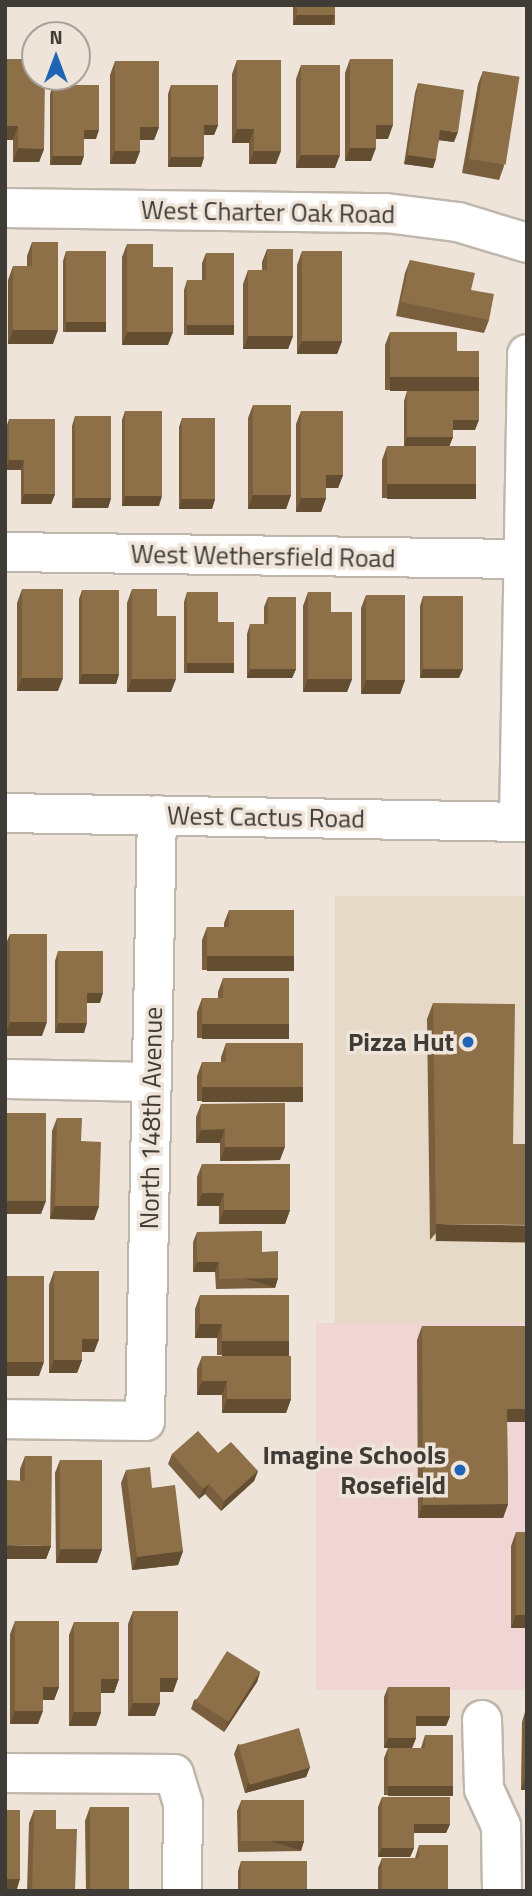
<!DOCTYPE html>
<style>
body{margin:0}
#map{position:relative;width:532px;height:1896px;overflow:hidden;background:#eee4d9;font-family:"Titillium Web",sans-serif}
div>[style]{position:absolute}
.built>*{inset:0;background:#e7d9c7;transform-origin:0 0}
.education>*{inset:0;background:#efd5d3;transform-origin:0 0}
.roads{filter:drop-shadow(2px 0 #c0b7ac) drop-shadow(-2px 0 #c0b7ac) drop-shadow(0 2px #c0b7ac) drop-shadow(0 -2px #c0b7ac)}
.minor>*{height:38px;margin:-19px;padding:0 19px;transform-origin:19px;border-radius:19px;background:#fff}
.major>*{height:38px;margin:-19px;padding:0 19px;transform-origin:19px;border-radius:19px;background:#fff}
.wall>*{inset:0;background:#795f3e;transform-origin:0 0}
.shaded-wall>*{inset:0;background:#634e32;transform-origin:0 0}
.building>*{inset:0;background:#8d6f48;transform-origin:0 0}
.dots>*{width:19px;height:19px;translate:-50% -50%;box-sizing:border-box;border:4px solid #eee4d9;border-radius:50%}
span{translate:-50% -50%;white-space:nowrap;text-align:center;line-height:1.15;-webkit-text-stroke:7px #eee4d9;paint-order:stroke}
.street-label{font-size:26px;color:#3f3b37}
.poi-label{font-size:26px;color:#3f3b37;font-weight:700}
.right{translate:-100% -50%;text-align:right}
.frame{position:absolute;inset:0;border:7px solid #3f3b37;pointer-events:none}
.north{position:absolute;left:21px;top:21px;width:70px;height:70px;box-sizing:border-box;background:#eee4d9;border:2px solid #a8a098;border-radius:50%;rotate:0deg;font-size:19px;font-weight:700;line-height:28px;text-align:center;color:#3f3b37}
.north::after{content:'';display:block;margin:auto;width:24px;height:32px;background:#2065b5;clip-path:polygon(50% 0,100% 100%,50% 72%,0 100%)}
</style>
<div id="map">
<div class="built">
<div style="left:527px;top:896px;width:428px;height:192px;rotate:90deg"></div>
</div>
<div class="education">
<div style="left:316px;top:1323px;width:211px;height:367px"></div>
</div>
<div class="roads">
<div class="minor">
<div style="left:5px;top:208px;width:381px;rotate:0.8deg"></div>
<div style="left:386px;top:213px;width:73px;rotate:7.1deg"></div>
<div style="left:458px;top:222px;width:72px;rotate:16.9deg"></div>
<div style="left:5px;top:552px;width:516px;rotate:0.78deg"></div>
<div style="left:519px;top:822px;width:468px;rotate:-89deg"></div>
<div style="left:5px;top:1079px;width:146px;rotate:1.2deg"></div>
<div style="left:5px;top:1419px;width:140px;rotate:0.8deg"></div>
<div style="left:145px;top:1421px;width:606px;rotate:-88.87deg"></div>
<div style="left:482px;top:1720px;width:69px;rotate:88.3deg"></div>
<div style="left:484px;top:1789px;width:41px;rotate:65.3deg"></div>
<div style="left:501px;top:1826px;width:65px;rotate:89.1deg"></div>
<div style="left:5px;top:1773px;width:169px;rotate:0.3deg"></div>
<div style="left:174px;top:1774px;width:31px;rotate:73deg"></div>
<div style="left:183px;top:1804px;width:87px;rotate:90.7deg"></div>
</div>
<div class="major">
<div style="left:5px;top:813px;width:522px;rotate:0.99deg"></div>
</div>
</div>
<div class="wall">
<div style="left:293px;top:5px;width:42px;height:20px"></div>
<div style="clip-path:polygon(5px 59px,44px 149px,39px 162px,13px 162px,13px 140px,5px 140px)"></div>
<div style="clip-path:polygon(350px 59px,388px 139px,376px 139px,371px 161px,345px 161px,345px 73px)"></div>
<div style="clip-path:polygon(237px 60px,276px 164px,249px 164px,249px 143px,232px 143px,232px 74px)"></div>
<div style="clip-path:polygon(115px 61px,159px 127px,154px 140px,140px 140px,140px 151px,135px 164px,110px 164px,110px 75px)"></div>
<div style="clip-path:polygon(301px 65px,335px 168px,296px 168px,296px 79px)"></div>
<div style="clip-path:polygon(483px 71px,504px 166px,499px 180px,462px 173px,478px 84px)"></div>
<div style="clip-path:polygon(418px 83px,454px 142px,439px 140px,433px 168px,404px 164px,415px 93px)"></div>
<div style="clip-path:polygon(53px 85px,96px 139px,84px 139px,81px 165px,50px 165px,50px 94px)"></div>
<div style="clip-path:polygon(171px 85px,218px 125px,214px 135px,204px 135px,204px 157px,201px 167px,168px 167px,168px 94px)"></div>
<div style="clip-path:polygon(32px 242px,53px 344px,8px 344px,8px 280px,13px 266px,27px 266px,27px 256px)"></div>
<div style="clip-path:polygon(127px 244px,153px 267px,168px 345px,122px 345px,122px 257px)"></div>
<div style="clip-path:polygon(267px 249px,293px 336px,288px 349px,243px 349px,243px 284px,248px 270px,262px 270px,262px 262px)"></div>
<div style="clip-path:polygon(66px 251px,106px 322px,103px 332px,63px 332px,63px 261px)"></div>
<div style="clip-path:polygon(302px 251px,342px 341px,337px 354px,297px 354px,297px 265px)"></div>
<div style="clip-path:polygon(206px 253px,230px 335px,184px 335px,184px 290px,187px 280px,202px 280px,202px 263px)"></div>
<div style="clip-path:polygon(410px 260px,471px 290px,489px 320px,484px 333px,396px 316px,405px 273px)"></div>
<div style="clip-path:polygon(390px 332px,457px 351px,474px 390px,385px 390px,385px 345px)"></div>
<div style="clip-path:polygon(407px 391px,475px 430px,453px 430px,453px 437px,449px 446px,471px 498px,382px 498px,382px 460px,387px 446px,404px 446px,404px 401px)"></div>
<div style="clip-path:polygon(253px 405px,291px 495px,286px 509px,248px 509px,248px 418px)"></div>
<div style="clip-path:polygon(125px 411px,159px 506px,122px 506px,122px 420px)"></div>
<div style="clip-path:polygon(301px 411px,343px 475px,338px 488px,326px 488px,326px 498px,321px 512px,296px 512px,296px 424px)"></div>
<div style="clip-path:polygon(75px 416px,111px 498px,108px 508px,72px 508px,72px 426px)"></div>
<div style="clip-path:polygon(182px 418px,215px 499px,212px 509px,179px 509px,179px 427px)"></div>
<div style="clip-path:polygon(9px 419px,55px 494px,51px 504px,21px 504px,21px 470px,6px 470px,6px 428px)"></div>
<div style="clip-path:polygon(22px 589px,58px 691px,17px 691px,17px 603px)"></div>
<div style="clip-path:polygon(132px 589px,157px 616px,171px 692px,127px 692px,127px 603px)"></div>
<div style="clip-path:polygon(82px 590px,119px 674px,116px 684px,79px 684px,79px 599px)"></div>
<div style="clip-path:polygon(187px 592px,218px 622px,231px 673px,184px 673px,184px 602px)"></div>
<div style="clip-path:polygon(308px 592px,331px 612px,352px 679px,347px 692px,303px 692px,303px 606px)"></div>
<div style="clip-path:polygon(366px 595px,405px 680px,400px 694px,361px 694px,361px 608px)"></div>
<div style="clip-path:polygon(423px 596px,459px 678px,420px 678px,420px 606px)"></div>
<div style="clip-path:polygon(268px 597px,296px 669px,292px 678px,247px 678px,247px 634px,250px 624px,264px 624px,264px 607px)"></div>
<div style="clip-path:polygon(229px 910px,294px 956px,289px 970px,202px 970px,202px 940px,207px 927px,224px 927px,224px 923px)"></div>
<div style="clip-path:polygon(10px 934px,42px 1036px,5px 1036px,5px 946px)"></div>
<div style="clip-path:polygon(58px 951px,100px 1003px,87px 1003px,84px 1033px,55px 1033px,55px 961px)"></div>
<div style="clip-path:polygon(223px 978px,289px 1024px,284px 1038px,197px 1038px,197px 1012px,202px 998px,218px 998px,218px 992px)"></div>
<div style="clip-path:polygon(433px 1003px,513px 1144px,430px 1240px,427px 1019px)"></div>
<div style="clip-path:polygon(226px 1043px,303px 1087px,298px 1101px,197px 1101px,197px 1076px,202px 1062px,221px 1062px,221px 1057px)"></div>
<div style="clip-path:polygon(201px 1104px,280px 1160px,220px 1161px,220px 1143px,196px 1143px,196px 1117px)"></div>
<div style="clip-path:polygon(7px 1113px,41px 1214px,5px 1214px,5px 1117px)"></div>
<div style="clip-path:polygon(57px 1118px,81px 1141px,99px 1206px,94px 1220px,50px 1219px,52px 1131px)"></div>
<div style="clip-path:polygon(202px 1164px,290px 1210px,285px 1224px,219px 1224px,219px 1206px,197px 1206px,197px 1177px)"></div>
<div style="clip-path:polygon(197px 1232px,262px 1252px,278px 1278px,275px 1288px,216px 1289px,215px 1272px,193px 1272px,193px 1242px)"></div>
<div style="clip-path:polygon(54px 1271px,99px 1339px,94px 1352px,82px 1352px,82px 1360px,77px 1373px,49px 1373px,49px 1285px)"></div>
<div style="clip-path:polygon(200px 1295px,289px 1341px,284px 1355px,217px 1355px,217px 1338px,195px 1338px,195px 1309px)"></div>
<div style="clip-path:polygon(422px 1326px,527px 1326px,527px 1422px,507px 1422px,508px 1504px,503px 1518px,418px 1518px,417px 1340px)"></div>
<div style="clip-path:polygon(202px 1356px,291px 1399px,286px 1413px,222px 1413px,222px 1395px,197px 1395px,197px 1369px)"></div>
<div style="clip-path:polygon(218px 1453px,258px 1471px,254px 1481px,221px 1511px,205px 1494px,199px 1499px,168px 1464px,172px 1454px)"></div>
<div style="clip-path:polygon(25px 1456px,51px 1546px,46px 1559px,20px 1480px,20px 1469px)"></div>
<div style="clip-path:polygon(60px 1460px,102px 1549px,97px 1563px,56px 1563px,55px 1473px)"></div>
<div style="clip-path:polygon(126px 1470px,152px 1488px,183px 1551px,178px 1565px,132px 1570px,121px 1483px)"></div>
<div style="clip-path:polygon(516px 1532px,527px 1532px,527px 1628px,511px 1628px,511px 1546px)"></div>
<div style="clip-path:polygon(133px 1611px,178px 1678px,173px 1692px,160px 1692px,160px 1703px,155px 1716px,128px 1716px,128px 1624px)"></div>
<div style="clip-path:polygon(15px 1621px,59px 1687px,54px 1700px,43px 1700px,38px 1724px,10px 1724px,10px 1634px)"></div>
<div style="clip-path:polygon(74px 1622px,119px 1679px,114px 1693px,101px 1693px,101px 1712px,96px 1726px,69px 1726px,69px 1635px)"></div>
<div style="clip-path:polygon(260px 1672px,257px 1682px,224px 1732px,191px 1709px,194px 1700px)"></div>
<div style="clip-path:polygon(388px 1687px,450px 1716px,446px 1726px,416px 1726px,416px 1738px,412px 1748px,384px 1748px,384px 1697px)"></div>
<div style="clip-path:polygon(525px 1712px,527px 1790px,521px 1790px,522px 1722px)"></div>
<div style="clip-path:polygon(425px 1735px,453px 1786px,449px 1795px,384px 1795px,384px 1758px,388px 1748px,421px 1748px)"></div>
<div style="clip-path:polygon(238px 1744px,310px 1767px,306px 1777px,245px 1793px,234px 1754px)"></div>
<div style="clip-path:polygon(382px 1797px,450px 1824px,446px 1833px,414px 1833px,414px 1848px,410px 1857px,378px 1857px,378px 1807px)"></div>
<div style="clip-path:polygon(241px 1801px,304px 1841px,301px 1851px,238px 1852px,237px 1811px)"></div>
<div style="clip-path:polygon(90px 1807px,129px 1891px,86px 1891px,85px 1821px)"></div>
<div style="clip-path:polygon(34px 1810px,56px 1829px,75px 1891px,27px 1891px,29px 1823px)"></div>
<div style="clip-path:polygon(419px 1845px,448px 1891px,378px 1891px,378px 1868px,382px 1858px,415px 1858px)"></div>
<div style="clip-path:polygon(241px 1861px,307px 1891px,238px 1891px,238px 1871px)"></div>
</div>
<div class="shaded-wall">
<div style="clip-path:polygon(297px 15px,335px 15px,331px 25px,293px 25px)"></div>
<div style="clip-path:polygon(204px 125px,218px 125px,214px 135px,201px 135px)"></div>
<div style="clip-path:polygon(376px 125px,393px 125px,388px 139px,371px 139px)"></div>
<div style="clip-path:polygon(5px 126px,18px 126px,13px 140px,5px 140px)"></div>
<div style="clip-path:polygon(140px 127px,159px 127px,154px 140px,135px 140px)"></div>
<div style="clip-path:polygon(237px 129px,254px 129px,249px 143px,232px 143px)"></div>
<div style="clip-path:polygon(84px 130px,99px 130px,96px 139px,81px 139px)"></div>
<div style="clip-path:polygon(440px 130px,458px 132px,454px 142px,437px 140px)"></div>
<div style="clip-path:polygon(18px 148px,44px 149px,39px 162px,13px 162px)"></div>
<div style="clip-path:polygon(350px 148px,376px 148px,371px 161px,345px 161px)"></div>
<div style="clip-path:polygon(115px 151px,140px 151px,135px 164px,110px 164px)"></div>
<div style="clip-path:polygon(254px 151px,281px 151px,276px 164px,249px 164px)"></div>
<div style="clip-path:polygon(301px 155px,340px 155px,335px 168px,296px 168px)"></div>
<div style="clip-path:polygon(408px 155px,436px 159px,433px 168px,404px 164px)"></div>
<div style="clip-path:polygon(53px 156px,84px 156px,81px 165px,50px 165px)"></div>
<div style="clip-path:polygon(171px 157px,204px 157px,201px 167px,168px 167px)"></div>
<div style="left:66px;top:322px;width:40px;height:10px"></div>
<div style="left:187px;top:325px;width:47px;height:10px"></div>
<div style="clip-path:polygon(13px 330px,58px 330px,53px 344px,8px 344px)"></div>
<div style="clip-path:polygon(127px 332px,173px 332px,168px 345px,122px 345px)"></div>
<div style="clip-path:polygon(248px 336px,293px 336px,288px 349px,243px 349px)"></div>
<div style="clip-path:polygon(302px 341px,342px 341px,337px 354px,297px 354px)"></div>
<div style="left:390px;top:377px;width:89px;height:14px"></div>
<div style="clip-path:polygon(453px 420px,479px 420px,475px 430px,449px 430px)"></div>
<div style="clip-path:polygon(407px 437px,453px 437px,449px 447px,404px 447px)"></div>
<div style="clip-path:polygon(9px 460px,24px 460px,21px 470px,6px 470px)"></div>
<div style="clip-path:polygon(326px 475px,343px 475px,338px 488px,321px 488px)"></div>
<div style="left:387px;top:484px;width:89px;height:15px"></div>
<div style="clip-path:polygon(24px 494px,55px 494px,51px 504px,21px 504px)"></div>
<div style="clip-path:polygon(253px 495px,291px 495px,286px 509px,248px 509px)"></div>
<div style="clip-path:polygon(125px 496px,162px 496px,159px 506px,122px 506px)"></div>
<div style="clip-path:polygon(75px 498px,111px 498px,108px 508px,72px 508px)"></div>
<div style="clip-path:polygon(301px 498px,326px 498px,321px 512px,296px 512px)"></div>
<div style="clip-path:polygon(182px 499px,215px 499px,212px 509px,179px 509px)"></div>
<div style="left:187px;top:663px;width:47px;height:10px"></div>
<div style="clip-path:polygon(250px 669px,296px 669px,292px 678px,247px 678px)"></div>
<div style="clip-path:polygon(423px 669px,463px 669px,459px 678px,420px 678px)"></div>
<div style="clip-path:polygon(82px 674px,119px 674px,116px 684px,79px 684px)"></div>
<div style="clip-path:polygon(22px 678px,63px 678px,58px 691px,17px 691px)"></div>
<div style="clip-path:polygon(132px 679px,176px 679px,171px 692px,127px 692px)"></div>
<div style="clip-path:polygon(308px 679px,352px 679px,347px 692px,303px 692px)"></div>
<div style="clip-path:polygon(366px 680px,405px 680px,400px 694px,361px 694px)"></div>
<div style="left:207px;top:956px;width:87px;height:15px"></div>
<div style="clip-path:polygon(87px 993px,103px 993px,100px 1003px,84px 1003px)"></div>
<div style="clip-path:polygon(10px 1022px,47px 1022px,42px 1036px,5px 1036px)"></div>
<div style="clip-path:polygon(58px 1023px,87px 1023px,84px 1033px,55px 1033px)"></div>
<div style="left:202px;top:1024px;width:87px;height:15px"></div>
<div style="left:202px;top:1087px;width:101px;height:15px"></div>
<div style="clip-path:polygon(225px 1129px,220px 1143px,196px 1143px,201px 1130px)"></div>
<div style="clip-path:polygon(225px 1147px,285px 1147px,280px 1160px,220px 1161px)"></div>
<div style="clip-path:polygon(202px 1193px,224px 1193px,219px 1206px,197px 1206px)"></div>
<div style="clip-path:polygon(7px 1201px,46px 1201px,41px 1214px,5px 1214px,5px 1204px)"></div>
<div style="clip-path:polygon(55px 1206px,99px 1206px,94px 1220px,50px 1219px)"></div>
<div style="clip-path:polygon(224px 1210px,290px 1210px,285px 1224px,219px 1224px)"></div>
<div style="left:436px;top:1224px;width:91px;height:17px;rotate:1deg"></div>
<div style="clip-path:polygon(197px 1262px,219px 1262px,215px 1272px,193px 1272px)"></div>
<div style="left:278px;top:1278px;width:10px;height:59px;rotate:107deg"></div>
<div style="clip-path:polygon(200px 1324px,222px 1324px,217px 1338px,195px 1338px)"></div>
<div style="clip-path:polygon(82px 1339px,99px 1339px,94px 1352px,77px 1352px)"></div>
<div style="left:222px;top:1341px;width:67px;height:15px"></div>
<div style="clip-path:polygon(54px 1360px,82px 1360px,77px 1373px,49px 1373px)"></div>
<div style="clip-path:polygon(6px 1362px,44px 1362px,39px 1376px,5px 1376px)"></div>
<div style="clip-path:polygon(202px 1381px,227px 1381px,222px 1395px,197px 1395px)"></div>
<div style="clip-path:polygon(227px 1399px,291px 1399px,286px 1413px,222px 1413px)"></div>
<div style="clip-path:polygon(507px 1409px,527px 1409px,527px 1422px,502px 1422px)"></div>
<div style="clip-path:polygon(258px 1471px,254px 1481px,221px 1511px,224px 1501px)"></div>
<div style="clip-path:polygon(209px 1484px,205px 1494px,199px 1499px,203px 1489px)"></div>
<div style="clip-path:polygon(508px 1504px,503px 1518px,418px 1518px,423px 1505px)"></div>
<div style="clip-path:polygon(5px 1545px,51px 1546px,46px 1559px,5px 1559px)"></div>
<div style="clip-path:polygon(61px 1549px,102px 1549px,97px 1563px,56px 1563px)"></div>
<div style="clip-path:polygon(183px 1551px,178px 1565px,132px 1570px,137px 1557px)"></div>
<div style="clip-path:polygon(516px 1615px,527px 1615px,527px 1628px,511px 1628px)"></div>
<div style="clip-path:polygon(260px 1672px,257px 1682px,224px 1732px,228px 1722px)"></div>
<div style="clip-path:polygon(160px 1678px,178px 1678px,173px 1692px,155px 1692px)"></div>
<div style="clip-path:polygon(101px 1679px,119px 1679px,114px 1693px,96px 1693px)"></div>
<div style="clip-path:polygon(43px 1687px,59px 1687px,54px 1700px,38px 1700px)"></div>
<div style="clip-path:polygon(133px 1703px,160px 1703px,155px 1716px,128px 1716px)"></div>
<div style="clip-path:polygon(15px 1711px,43px 1711px,38px 1724px,10px 1724px)"></div>
<div style="clip-path:polygon(74px 1712px,101px 1712px,96px 1726px,69px 1726px)"></div>
<div style="clip-path:polygon(416px 1716px,450px 1716px,446px 1726px,412px 1726px)"></div>
<div style="clip-path:polygon(388px 1738px,416px 1738px,412px 1748px,384px 1748px)"></div>
<div style="clip-path:polygon(310px 1767px,306px 1777px,245px 1793px,248px 1783px)"></div>
<div style="clip-path:polygon(525px 1780px,527px 1780px,527px 1790px,521px 1790px)"></div>
<div style="left:388px;top:1786px;width:65px;height:10px"></div>
<div style="clip-path:polygon(414px 1824px,450px 1824px,446px 1833px,410px 1833px)"></div>
<div style="left:304px;top:1841px;width:10px;height:62px;rotate:107deg"></div>
<div style="clip-path:polygon(382px 1848px,414px 1848px,410px 1857px,378px 1857px)"></div>
<div style="clip-path:polygon(5px 1879px,20px 1879px,17px 1889px,5px 1889px)"></div>
</div>
<div class="building">
<div style="left:297px;top:5px;width:38px;height:10px"></div>
<div style="clip-path:polygon(5px 59px,35px 59px,35px 77px,45px 77px,44px 149px,18px 148px,18px 126px,5px 126px)"></div>
<div style="clip-path:polygon(350px 59px,393px 59px,393px 125px,376px 125px,376px 148px,350px 148px)"></div>
<div style="clip-path:polygon(237px 60px,281px 60px,281px 151px,254px 151px,254px 129px,237px 129px)"></div>
<div style="clip-path:polygon(115px 61px,159px 61px,159px 127px,140px 127px,140px 151px,115px 151px)"></div>
<div style="left:301px;top:65px;width:39px;height:90px"></div>
<div style="left:483px;top:71px;width:37px;height:89px;rotate:9deg"></div>
<div style="clip-path:polygon(418px 83px,464px 90px,458px 132px,440px 130px,436px 159px,408px 155px)"></div>
<div style="clip-path:polygon(53px 85px,99px 85px,99px 130px,84px 130px,84px 156px,53px 156px)"></div>
<div style="clip-path:polygon(171px 85px,218px 85px,218px 125px,204px 125px,204px 157px,171px 157px)"></div>
<div style="clip-path:polygon(32px 242px,58px 242px,58px 330px,13px 330px,13px 266px,32px 266px)"></div>
<div style="clip-path:polygon(127px 244px,153px 244px,153px 267px,173px 267px,173px 332px,127px 332px)"></div>
<div style="clip-path:polygon(267px 249px,293px 249px,293px 336px,248px 336px,248px 270px,267px 270px)"></div>
<div style="left:66px;top:251px;width:40px;height:71px"></div>
<div style="left:302px;top:251px;width:40px;height:90px"></div>
<div style="clip-path:polygon(206px 253px,234px 253px,234px 325px,187px 325px,187px 280px,206px 280px)"></div>
<div style="clip-path:polygon(410px 260px,475px 273px,471px 290px,494px 294px,489px 320px,401px 302px)"></div>
<div style="clip-path:polygon(390px 332px,457px 332px,457px 351px,479px 351px,479px 377px,390px 377px)"></div>
<div style="clip-path:polygon(407px 391px,479px 391px,479px 420px,453px 420px,453px 437px,407px 437px)"></div>
<div style="left:253px;top:405px;width:38px;height:90px"></div>
<div style="left:125px;top:411px;width:37px;height:85px"></div>
<div style="clip-path:polygon(301px 411px,343px 411px,343px 475px,326px 475px,326px 498px,301px 498px)"></div>
<div style="left:75px;top:416px;width:36px;height:82px"></div>
<div style="left:182px;top:418px;width:33px;height:81px"></div>
<div style="clip-path:polygon(9px 419px,55px 419px,55px 494px,24px 494px,24px 460px,9px 460px)"></div>
<div style="left:387px;top:446px;width:89px;height:38px"></div>
<div style="left:22px;top:589px;width:41px;height:89px"></div>
<div style="clip-path:polygon(132px 589px,157px 589px,157px 616px,176px 616px,176px 679px,132px 679px)"></div>
<div style="left:82px;top:590px;width:37px;height:84px"></div>
<div style="clip-path:polygon(187px 592px,218px 592px,218px 622px,234px 622px,234px 663px,187px 663px)"></div>
<div style="clip-path:polygon(308px 592px,331px 592px,331px 612px,352px 612px,352px 679px,308px 679px)"></div>
<div style="left:366px;top:595px;width:39px;height:85px"></div>
<div style="left:423px;top:596px;width:40px;height:73px"></div>
<div style="clip-path:polygon(268px 597px,296px 597px,296px 669px,250px 669px,250px 624px,268px 624px)"></div>
<div style="clip-path:polygon(229px 910px,294px 910px,294px 956px,207px 956px,207px 927px,229px 927px)"></div>
<div style="left:10px;top:934px;width:37px;height:88px"></div>
<div style="clip-path:polygon(58px 951px,103px 951px,103px 993px,87px 993px,87px 1023px,58px 1023px)"></div>
<div style="clip-path:polygon(223px 978px,289px 978px,289px 1024px,202px 1024px,202px 998px,223px 998px)"></div>
<div style="clip-path:polygon(433px 1003px,515px 1004px,513px 1144px,527px 1144px,527px 1225px,436px 1224px)"></div>
<div style="clip-path:polygon(226px 1043px,303px 1043px,303px 1087px,202px 1087px,202px 1062px,226px 1062px)"></div>
<div style="clip-path:polygon(285px 1103px,285px 1147px,225px 1147px,225px 1129px,201px 1130px,201px 1104px)"></div>
<div style="left:7px;top:1113px;width:39px;height:88px"></div>
<div style="clip-path:polygon(57px 1118px,82px 1118px,81px 1141px,101px 1142px,99px 1206px,55px 1206px)"></div>
<div style="clip-path:polygon(202px 1164px,290px 1164px,290px 1210px,224px 1210px,224px 1193px,202px 1193px)"></div>
<div style="clip-path:polygon(262px 1231px,262px 1252px,278px 1251px,278px 1278px,219px 1279px,219px 1262px,197px 1262px,197px 1232px)"></div>
<div style="clip-path:polygon(54px 1271px,99px 1271px,99px 1339px,82px 1339px,82px 1360px,54px 1360px)"></div>
<div style="left:6px;top:1276px;width:38px;height:86px"></div>
<div style="clip-path:polygon(200px 1295px,289px 1295px,289px 1341px,222px 1341px,222px 1324px,200px 1324px)"></div>
<div style="clip-path:polygon(422px 1326px,527px 1326px,527px 1409px,507px 1409px,508px 1504px,423px 1505px)"></div>
<div style="clip-path:polygon(202px 1356px,291px 1356px,291px 1399px,227px 1399px,227px 1381px,202px 1381px)"></div>
<div style="clip-path:polygon(198px 1431px,218px 1453px,231px 1442px,258px 1471px,224px 1501px,209px 1484px,203px 1489px,172px 1454px)"></div>
<div style="clip-path:polygon(25px 1456px,52px 1456px,51px 1546px,5px 1545px,6px 1480px,25px 1481px)"></div>
<div style="left:60px;top:1460px;width:42px;height:89px"></div>
<div style="clip-path:polygon(150px 1467px,152px 1488px,175px 1485px,183px 1551px,137px 1557px,126px 1470px)"></div>
<div style="left:516px;top:1532px;width:11px;height:83px"></div>
<div style="clip-path:polygon(133px 1611px,178px 1611px,178px 1678px,160px 1678px,160px 1703px,133px 1703px)"></div>
<div style="clip-path:polygon(15px 1621px,59px 1621px,59px 1687px,43px 1687px,43px 1711px,15px 1711px)"></div>
<div style="clip-path:polygon(74px 1622px,119px 1622px,119px 1679px,101px 1679px,101px 1712px,74px 1712px)"></div>
<div style="left:227px;top:1651px;width:39px;height:59px;rotate:32deg"></div>
<div style="clip-path:polygon(388px 1687px,450px 1687px,450px 1716px,416px 1716px,416px 1738px,388px 1738px)"></div>
<div style="left:525px;top:1712px;width:2px;height:68px"></div>
<div style="left:299px;top:1728px;width:41px;height:63px;rotate:74deg"></div>
<div style="clip-path:polygon(425px 1735px,453px 1735px,453px 1786px,388px 1786px,388px 1748px,425px 1748px)"></div>
<div style="clip-path:polygon(382px 1797px,450px 1797px,450px 1824px,414px 1824px,414px 1848px,382px 1848px)"></div>
<div style="left:304px;top:1800px;width:41px;height:63px;rotate:90deg"></div>
<div style="left:90px;top:1807px;width:39px;height:84px"></div>
<div style="left:5px;top:1810px;width:15px;height:69px"></div>
<div style="clip-path:polygon(34px 1810px,56px 1810px,56px 1829px,77px 1829px,75px 1891px,32px 1891px)"></div>
<div style="clip-path:polygon(419px 1845px,448px 1845px,448px 1891px,382px 1891px,382px 1858px,419px 1858px)"></div>
<div style="left:241px;top:1861px;width:66px;height:30px"></div>
</div>
<div class="dots">
<div style="left:468px;top:1042px;background:#2065b5"></div>
<div style="left:460px;top:1470px;background:#2065b5"></div>
</div>
<div class="street-label">
<span style="left:268px;top:212px;rotate:1deg">West Charter Oak Road</span>
<span style="left:263px;top:556px;rotate:1deg">West Wethersfield Road</span>
<span style="left:266px;top:817px;rotate:1deg">West Cactus Road</span>
<span style="left:151px;top:1118px;rotate:-89deg">North 148th Avenue</span>
</div>
<div class="poi-label">
<span class="right" style="left:454px;top:1042px">Pizza Hut</span>
<span class="right" style="left:446px;top:1470px">Imagine Schools<br>Rosefield</span>
</div>
<div class="frame"></div>
<div class="north">N</div>
</div>
